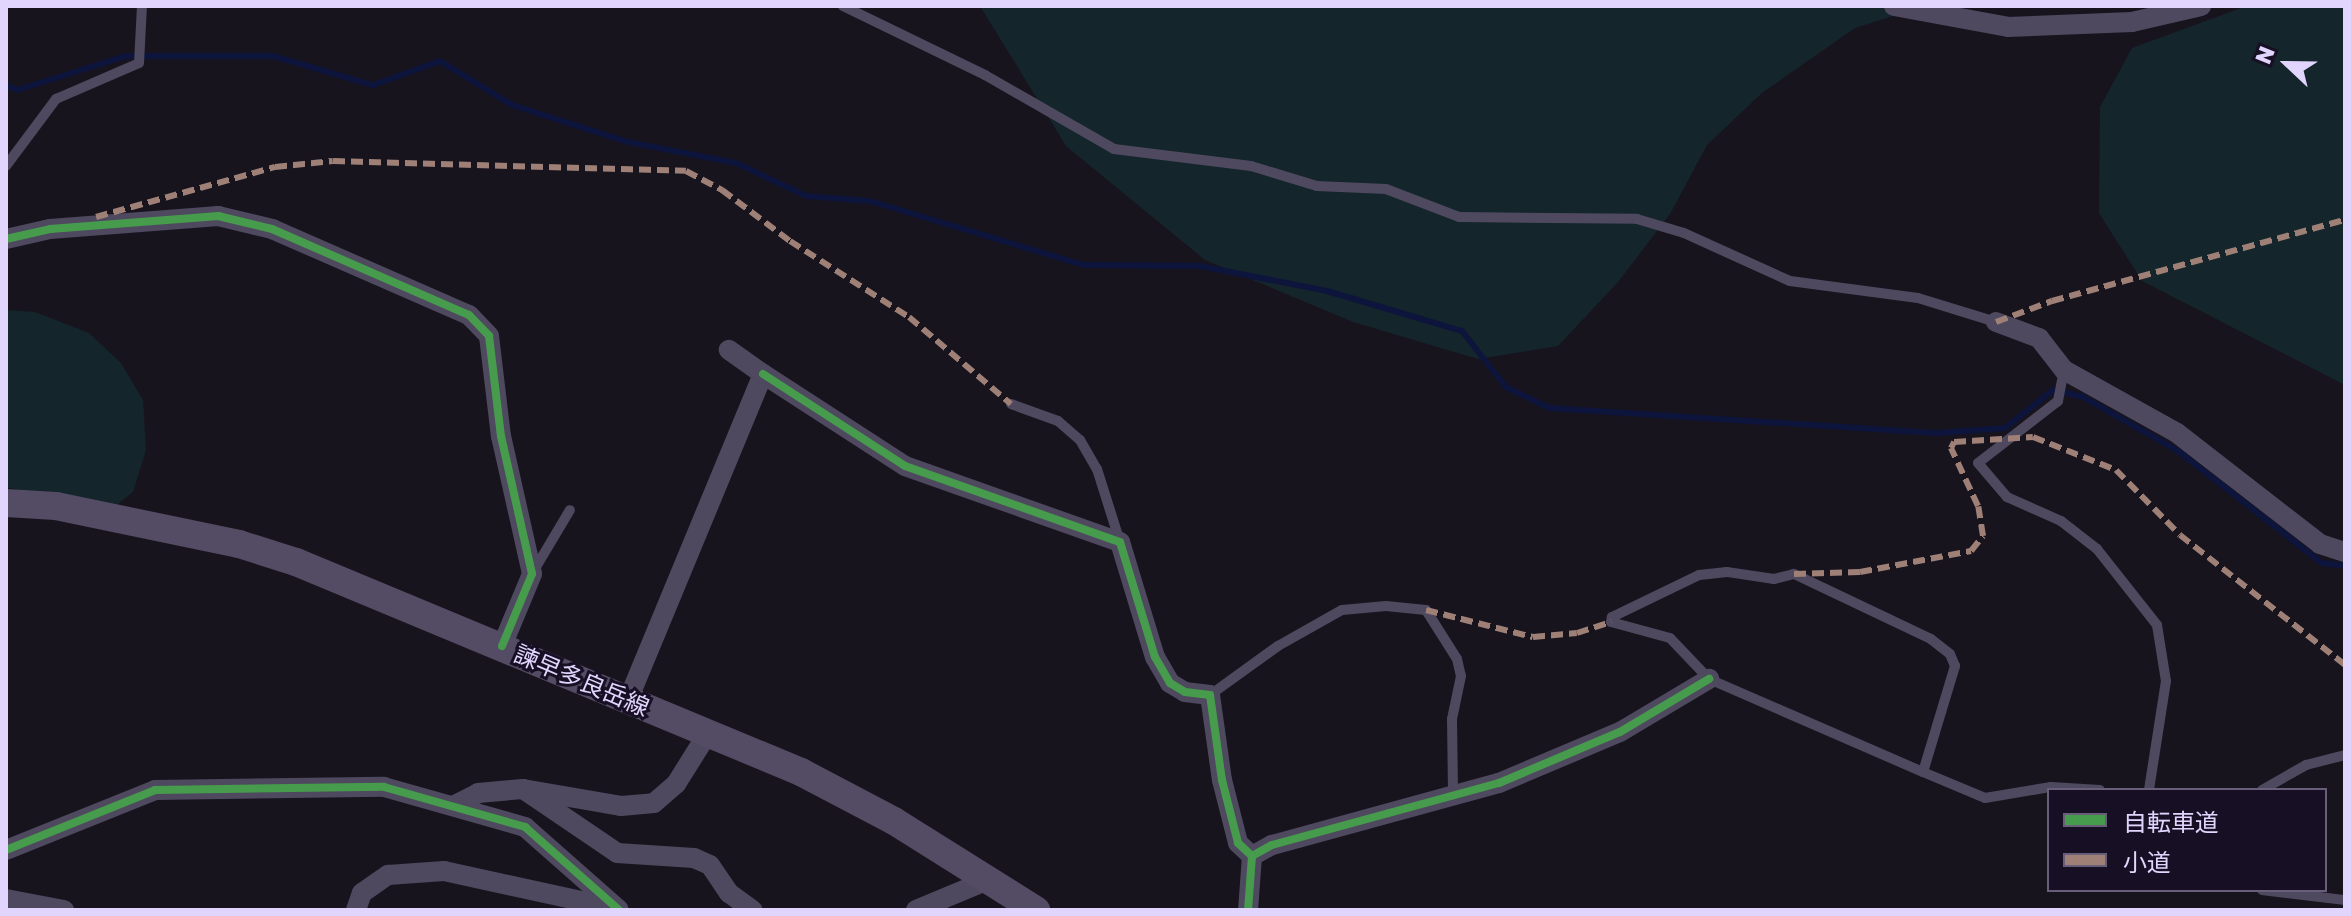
<!DOCTYPE html>
<meta charset="utf-8">
<style>
body{margin:0}
#map{position:relative;width:2351px;height:916px;overflow:hidden;background:#18141e;font-family:"Golos Text","Noto Sans JP",sans-serif}
div>[style]{position:absolute}
.green>*{inset:0;background:#14252b}
.stream>*{height:6px;margin:-3px;padding:0 3px;transform-origin:3px;border-radius:3px;background:#0e153c}
.lane>*{height:10px;margin:-5px;padding:0 5px;transform-origin:5px;border-radius:5px;background:#4e495f}
.street>*{height:20px;margin:-10px;padding:0 10px;transform-origin:10px;border-radius:10px;background:#4e495f}
.secondary>*{height:28px;margin:-14px;padding:0 14px;transform-origin:14px;border-radius:14px;background:#534c64}
.quiet>*{height:6px;margin-top:-3px;transform-origin:0;background:repeating-linear-gradient(90deg,#9e8076 0 12px,transparent 0 18px)}
.cycleway>*{height:8px;margin:-4px;padding:0 4px;transform-origin:4px;border-radius:4px;background:#469c4c}
span{translate:-50% -50%;white-space:nowrap;text-align:center;line-height:1.15;-webkit-text-stroke:6px #170f23;paint-order:stroke}
.street-label{font-size:24px;color:#e1d4fd}
.frame{position:absolute;inset:0;border:8px solid #e1d4fd;pointer-events:none}
.legend{position:absolute;left:2047px;top:788px;width:280px;height:104px;box-sizing:border-box;background:#170f23;border:2px solid #685e7a;margin:0;padding:10px 14px;list-style:none;font-size:24px;color:#e1d4fd}
.legend li{display:flex;align-items:center;gap:16px;height:40px}
.legend b{width:40px;border:2px solid #685e7a}
.north{position:absolute;left:2247px;top:24px;width:80px;height:80px;-webkit-text-stroke:6px #170f23;paint-order:stroke;rotate:292deg;font-size:22px;font-weight:700;line-height:32px;text-align:center;color:#e1d4fd}
.north::after{content:'';display:block;margin:auto;width:28px;height:36px;background:#e1d4fd;clip-path:polygon(50% 0,100% 100%,50% 72%,0 100%)}
</style>
<div id="map">
<div class="green">
<div style="clip-path:polygon(980px 6px,1925px 6px,1855px 28px,1762px 93px,1707px 145px,1670px 214px,1618px 282px,1558px 346px,1478px 359px,1353px 322px,1205px 260px,1066px 146px)"></div>
<div style="clip-path:polygon(2345px 6px,2345px 385px,2142px 281px,2099px 213px,2100px 107px,2132px 48px,2241px 8px)"></div>
<div style="clip-path:polygon(6px 310px,35px 312px,89px 333px,121px 363px,143px 400px,146px 450px,133px 492px,109px 511px,6px 487px)"></div>
</div>
<div class="stream">
<div style="left:6px;top:85px;width:12px;rotate:24deg"></div>
<div style="left:17px;top:90px;width:114px;rotate:-17.3deg"></div>
<div style="left:126px;top:56px;width:147px"></div>
<div style="left:273px;top:56px;width:104px;rotate:16.2deg"></div>
<div style="left:373px;top:85px;width:71px;rotate:-19.7deg"></div>
<div style="left:440px;top:61px;width:84px;rotate:31.4deg"></div>
<div style="left:512px;top:105px;width:122px;rotate:17.7deg"></div>
<div style="left:628px;top:142px;width:110px;rotate:11deg"></div>
<div style="left:736px;top:163px;width:77px;rotate:25.2deg"></div>
<div style="left:806px;top:196px;width:64px;rotate:4.5deg"></div>
<div style="left:870px;top:201px;width:223px;rotate:16.7deg"></div>
<div style="left:1084px;top:265px;width:116px;rotate:0.5deg"></div>
<div style="left:1200px;top:266px;width:129px;rotate:11.1deg"></div>
<div style="left:1327px;top:291px;width:141px;rotate:16.5deg"></div>
<div style="left:1462px;top:331px;width:71px;rotate:51.8deg"></div>
<div style="left:1506px;top:387px;width:48px;rotate:26deg"></div>
<div style="left:1549px;top:408px;width:390px;rotate:3.7deg"></div>
<div style="left:1938px;top:433px;width:67px;rotate:-4.3deg"></div>
<div style="left:2005px;top:428px;width:61px;rotate:-38.4deg"></div>
<div style="left:2053px;top:390px;width:31px;rotate:13deg"></div>
<div style="left:2083px;top:397px;width:109px;rotate:29.6deg"></div>
<div style="left:2178px;top:451px;width:182px;rotate:37.9deg"></div>
<div style="left:2322px;top:563px;width:23px;rotate:7deg"></div>
</div>
<div class="lane">
<div style="left:843px;top:6px;width:158px;rotate:25.9deg"></div>
<div style="left:985px;top:75px;width:149px;rotate:29.8deg"></div>
<div style="left:1114px;top:149px;width:138px;rotate:7.1deg"></div>
<div style="left:1251px;top:166px;width:69px;rotate:16.9deg"></div>
<div style="left:1317px;top:186px;width:69px;rotate:2.5deg"></div>
<div style="left:1386px;top:189px;width:78px;rotate:21deg"></div>
<div style="left:1459px;top:217px;width:178px;rotate:0.6deg"></div>
<div style="left:1637px;top:219px;width:49px;rotate:16.6deg"></div>
<div style="left:1684px;top:233px;width:116px;rotate:24.4deg"></div>
<div style="left:1790px;top:281px;width:129px;rotate:7.6deg"></div>
<div style="left:1918px;top:298px;width:82px;rotate:17.1deg"></div>
<div style="left:6px;top:166px;width:84px;rotate:-53.3deg"></div>
<div style="left:56px;top:99px;width:90px;rotate:-23.4deg"></div>
<div style="left:139px;top:63px;width:57px;rotate:-87deg"></div>
<div style="left:2064px;top:370px;width:32px;rotate:101deg"></div>
<div style="left:2058px;top:401px;width:101px;rotate:142.2deg"></div>
<div style="left:1978px;top:463px;width:45px;rotate:49.5deg"></div>
<div style="left:2007px;top:497px;width:59px;rotate:24deg"></div>
<div style="left:2061px;top:521px;width:46px;rotate:37.9deg"></div>
<div style="left:2097px;top:549px;width:97px;rotate:51.7deg"></div>
<div style="left:2157px;top:625px;width:57px;rotate:80.9deg"></div>
<div style="left:2166px;top:681px;width:110px;rotate:98.9deg"></div>
<div style="left:1011px;top:404px;width:50px;rotate:19.9deg"></div>
<div style="left:1058px;top:421px;width:29px;rotate:41deg"></div>
<div style="left:1080px;top:440px;width:34px;rotate:60deg"></div>
<div style="left:1097px;top:469px;width:77px;rotate:72.5deg"></div>
<div style="left:533px;top:572px;width:72px;rotate:-59.2deg"></div>
<div style="left:1210px;top:695px;width:84px;rotate:-35.8deg"></div>
<div style="left:1278px;top:646px;width:73px;rotate:-29.4deg"></div>
<div style="left:1342px;top:610px;width:44px;rotate:-5.2deg"></div>
<div style="left:1386px;top:606px;width:40px;rotate:5.7deg"></div>
<div style="left:1426px;top:610px;width:58px;rotate:57.7deg"></div>
<div style="left:1457px;top:659px;width:17px;rotate:77deg"></div>
<div style="left:1461px;top:676px;width:44px;rotate:101.8deg"></div>
<div style="left:1452px;top:719px;width:76px;rotate:89.2deg"></div>
<div style="left:1923px;top:772px;width:111px;rotate:-73.2deg"></div>
<div style="left:1955px;top:666px;width:13px;rotate:-113deg"></div>
<div style="left:1950px;top:654px;width:24px;rotate:-142deg"></div>
<div style="left:1931px;top:639px;width:152px;rotate:-154.6deg"></div>
<div style="left:1794px;top:574px;width:21px;rotate:166deg"></div>
<div style="left:1774px;top:579px;width:48px;rotate:-171.5deg"></div>
<div style="left:1727px;top:572px;width:28px;rotate:174deg"></div>
<div style="left:1699px;top:575px;width:97px;rotate:154.2deg"></div>
<div style="left:1612px;top:617px;width:5px;rotate:101deg"></div>
<div style="left:1611px;top:622px;width:61px;rotate:15.2deg"></div>
<div style="left:1670px;top:638px;width:57px;rotate:46.4deg"></div>
<div style="left:1709px;top:679px;width:233px;rotate:23.5deg"></div>
<div style="left:1923px;top:772px;width:67px;rotate:22.8deg"></div>
<div style="left:1985px;top:798px;width:67px;rotate:-9.5deg"></div>
<div style="left:2051px;top:787px;width:49px;rotate:3.5deg"></div>
<div style="left:2262px;top:790px;width:51px;rotate:-29.6deg"></div>
<div style="left:2306px;top:765px;width:40px;rotate:-14.4deg"></div>
<div style="left:2262px;top:890px;width:84px;rotate:6.9deg"></div>
</div>
<div class="street">
<div style="left:1894px;top:6px;width:116px;rotate:10.4deg"></div>
<div style="left:2008px;top:27px;width:124px;rotate:-2.3deg"></div>
<div style="left:2132px;top:22px;width:71px;rotate:-13.1deg"></div>
<div style="left:6px;top:239px;width:45px;rotate:-12.8deg"></div>
<div style="left:50px;top:229px;width:169px;rotate:-4.4deg"></div>
<div style="left:218px;top:216px;width:56px;rotate:13.5deg"></div>
<div style="left:272px;top:229px;width:215px;rotate:23.6deg"></div>
<div style="left:469px;top:315px;width:29px;rotate:46deg"></div>
<div style="left:489px;top:336px;width:101px;rotate:83.2deg"></div>
<div style="left:501px;top:436px;width:141px;rotate:77.3deg"></div>
<div style="left:532px;top:574px;width:78px;rotate:112.6deg"></div>
<div style="left:1996px;top:322px;width:46px;rotate:20.4deg"></div>
<div style="left:2039px;top:338px;width:41px;rotate:52deg"></div>
<div style="left:2064px;top:370px;width:129px;rotate:29.1deg"></div>
<div style="left:2177px;top:433px;width:181px;rotate:37.8deg"></div>
<div style="left:2320px;top:544px;width:26px;rotate:18deg"></div>
<div style="left:763px;top:374px;width:169px;rotate:32.9deg"></div>
<div style="left:905px;top:466px;width:228px;rotate:19.5deg"></div>
<div style="left:1120px;top:542px;width:120px;rotate:73.1deg"></div>
<div style="left:1155px;top:657px;width:30px;rotate:60deg"></div>
<div style="left:1170px;top:683px;width:17px;rotate:31deg"></div>
<div style="left:1185px;top:692px;width:25px;rotate:7deg"></div>
<div style="left:1210px;top:695px;width:86px;rotate:82deg"></div>
<div style="left:1222px;top:780px;width:65px;rotate:75.7deg"></div>
<div style="left:1238px;top:843px;width:19px;rotate:43deg"></div>
<div style="left:1252px;top:856px;width:54px;rotate:94.2deg"></div>
<div style="left:628px;top:700px;width:353px;rotate:-67.5deg"></div>
<div style="left:763px;top:374px;width:42px;rotate:-144.8deg"></div>
<div style="left:523px;top:789px;width:114px;rotate:34.2deg"></div>
<div style="left:617px;top:853px;width:77px;rotate:3.7deg"></div>
<div style="left:694px;top:858px;width:17px;rotate:24deg"></div>
<div style="left:710px;top:865px;width:34px;rotate:56deg"></div>
<div style="left:729px;top:893px;width:29px;rotate:36deg"></div>
<div style="left:453px;top:806px;width:28px;rotate:-27deg"></div>
<div style="left:478px;top:793px;width:45px;rotate:-5.1deg"></div>
<div style="left:523px;top:789px;width:99px;rotate:9.8deg"></div>
<div style="left:621px;top:806px;width:33px;rotate:-5deg"></div>
<div style="left:654px;top:803px;width:29px;rotate:-41deg"></div>
<div style="left:676px;top:784px;width:60px;rotate:-57.9deg"></div>
<div style="left:6px;top:850px;width:161px;rotate:-21.9deg"></div>
<div style="left:155px;top:790px;width:229px;rotate:-0.8deg"></div>
<div style="left:384px;top:787px;width:147px;rotate:15.8deg"></div>
<div style="left:525px;top:827px;width:125px;rotate:41.4deg"></div>
<div style="left:1252px;top:856px;width:23px;rotate:-29deg"></div>
<div style="left:1272px;top:845px;width:235px;rotate:-15.3deg"></div>
<div style="left:1499px;top:783px;width:131px;rotate:-22.9deg"></div>
<div style="left:1620px;top:732px;width:104px;rotate:-30.8deg"></div>
<div style="left:6px;top:899px;width:59px;rotate:10.7deg"></div>
<div style="left:356px;top:910px;width:18px;rotate:-71deg"></div>
<div style="left:362px;top:893px;width:32px;rotate:-35deg"></div>
<div style="left:388px;top:875px;width:56px;rotate:-4.1deg"></div>
<div style="left:444px;top:871px;width:178px;rotate:12.3deg"></div>
<div style="left:916px;top:910px;width:78px;rotate:-22.6deg"></div>
</div>
<div class="secondary">
<div style="left:6px;top:503px;width:50px;rotate:3.4deg"></div>
<div style="left:56px;top:506px;width:187px;rotate:11.7deg"></div>
<div style="left:239px;top:544px;width:60px;rotate:17.5deg"></div>
<div style="left:296px;top:562px;width:547px;rotate:22.58deg"></div>
<div style="left:801px;top:772px;width:105px;rotate:27.8deg"></div>
<div style="left:894px;top:821px;width:168px;rotate:32.1deg"></div>
</div>
<div class="quiet">
<div style="left:96px;top:217px;width:186px;rotate:-15.6deg"></div>
<div style="left:275px;top:167px;width:58px;rotate:-5.9deg"></div>
<div style="left:333px;top:161px;width:353px;rotate:1.6deg"></div>
<div style="left:686px;top:171px;width:41px;rotate:27.8deg"></div>
<div style="left:722px;top:190px;width:85px;rotate:36.9deg"></div>
<div style="left:790px;top:241px;width:141px;rotate:32.6deg"></div>
<div style="left:909px;top:317px;width:134px;rotate:40.5deg"></div>
<div style="left:1996px;top:322px;width:60px;rotate:-20.6deg"></div>
<div style="left:2052px;top:301px;width:304px;rotate:-15.5deg"></div>
<div style="left:1794px;top:574px;width:66px;rotate:-1.7deg"></div>
<div style="left:1860px;top:572px;width:113px;rotate:-10.7deg"></div>
<div style="left:1971px;top:551px;width:19px;rotate:-51deg"></div>
<div style="left:1983px;top:536px;width:30px;rotate:-99deg"></div>
<div style="left:1978px;top:506px;width:64px;rotate:-115deg"></div>
<div style="left:1951px;top:448px;width:7px;rotate:-63deg"></div>
<div style="left:1954px;top:442px;width:79px;rotate:-3.6deg"></div>
<div style="left:2033px;top:437px;width:89px;rotate:21.7deg"></div>
<div style="left:2116px;top:470px;width:91px;rotate:45.4deg"></div>
<div style="left:2180px;top:535px;width:210px;rotate:38.2deg"></div>
<div style="left:1426px;top:610px;width:110px;rotate:14.2deg"></div>
<div style="left:1533px;top:637px;width:44px;rotate:-5.2deg"></div>
<div style="left:1577px;top:633px;width:36px;rotate:-18deg"></div>
</div>
<div class="cycleway">
<div style="left:6px;top:239px;width:45px;rotate:-12.8deg"></div>
<div style="left:50px;top:229px;width:169px;rotate:-4.4deg"></div>
<div style="left:218px;top:216px;width:56px;rotate:13.5deg"></div>
<div style="left:272px;top:229px;width:215px;rotate:23.6deg"></div>
<div style="left:469px;top:315px;width:29px;rotate:46deg"></div>
<div style="left:489px;top:336px;width:101px;rotate:83.2deg"></div>
<div style="left:501px;top:436px;width:141px;rotate:77.3deg"></div>
<div style="left:532px;top:574px;width:78px;rotate:112.6deg"></div>
<div style="left:763px;top:374px;width:169px;rotate:32.9deg"></div>
<div style="left:905px;top:466px;width:228px;rotate:19.5deg"></div>
<div style="left:1120px;top:542px;width:120px;rotate:73.1deg"></div>
<div style="left:1155px;top:657px;width:30px;rotate:60deg"></div>
<div style="left:1170px;top:683px;width:17px;rotate:31deg"></div>
<div style="left:1185px;top:692px;width:25px;rotate:7deg"></div>
<div style="left:1210px;top:695px;width:86px;rotate:82deg"></div>
<div style="left:1222px;top:780px;width:65px;rotate:75.7deg"></div>
<div style="left:1238px;top:843px;width:19px;rotate:43deg"></div>
<div style="left:1252px;top:856px;width:54px;rotate:94.2deg"></div>
<div style="left:6px;top:850px;width:161px;rotate:-21.9deg"></div>
<div style="left:155px;top:790px;width:229px;rotate:-0.8deg"></div>
<div style="left:384px;top:787px;width:147px;rotate:15.8deg"></div>
<div style="left:525px;top:827px;width:125px;rotate:41.4deg"></div>
<div style="left:1252px;top:856px;width:23px;rotate:-29deg"></div>
<div style="left:1272px;top:845px;width:235px;rotate:-15.3deg"></div>
<div style="left:1499px;top:783px;width:131px;rotate:-22.9deg"></div>
<div style="left:1620px;top:732px;width:104px;rotate:-30.8deg"></div>
</div>
<div class="street-label">
<span style="left:582px;top:680px;rotate:23deg">諫早多良岳線</span>
</div>
<div class="frame"></div>
<ul class="legend">
<li><b style="height:10px;background:#469c4c"></b>自転車道</li>
<li><b style="height:10px;background:#9e8076"></b>小道</li>
</ul>
<div class="north">N</div>
</div>
